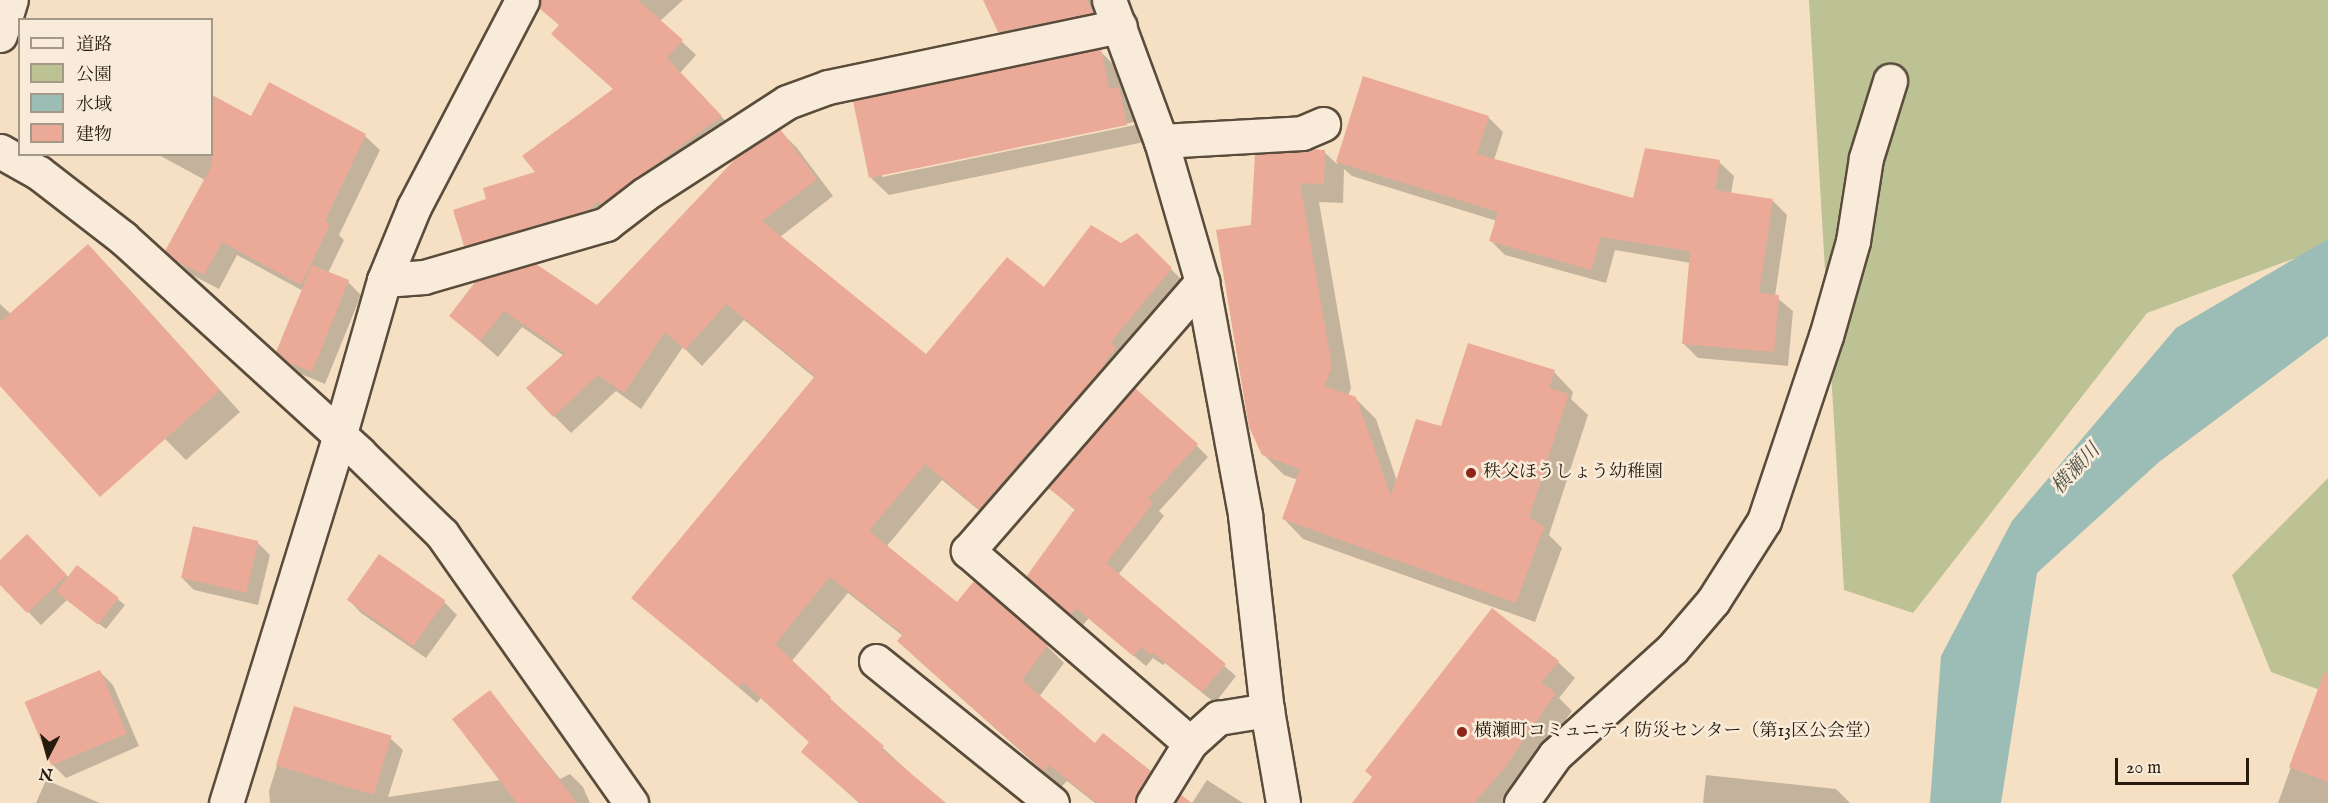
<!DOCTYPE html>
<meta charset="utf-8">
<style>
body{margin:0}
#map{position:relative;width:2328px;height:803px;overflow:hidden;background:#f5e0c4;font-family:"IM FELL English","Noto Serif JP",serif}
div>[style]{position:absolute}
.green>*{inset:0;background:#bcc294}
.water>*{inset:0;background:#9cbdb6}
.shadow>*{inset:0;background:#0003}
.building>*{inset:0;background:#ebaa97;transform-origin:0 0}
.roads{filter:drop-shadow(2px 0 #5a4c3b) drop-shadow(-2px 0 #5a4c3b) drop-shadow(0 2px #5a4c3b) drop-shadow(0 -2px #5a4c3b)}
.minor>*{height:33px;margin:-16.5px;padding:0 16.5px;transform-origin:16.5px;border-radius:16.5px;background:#f8ebd9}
.dots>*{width:16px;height:16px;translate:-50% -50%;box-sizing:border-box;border:3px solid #f8ebd9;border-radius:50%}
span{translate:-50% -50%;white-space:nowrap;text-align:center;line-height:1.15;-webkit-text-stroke:5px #f8ebd9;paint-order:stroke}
.poi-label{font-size:18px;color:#271b0d}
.left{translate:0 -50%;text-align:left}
.water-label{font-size:20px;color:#505448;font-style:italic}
.legend{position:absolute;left:18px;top:18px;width:195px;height:138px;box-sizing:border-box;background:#f8ebd9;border:2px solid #a49887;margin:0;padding:8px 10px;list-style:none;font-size:18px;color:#271b0d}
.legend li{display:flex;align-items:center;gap:12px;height:30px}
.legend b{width:30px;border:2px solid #a49887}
.north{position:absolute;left:18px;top:725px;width:60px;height:60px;-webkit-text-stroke:4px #f8ebd9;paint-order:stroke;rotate:186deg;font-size:16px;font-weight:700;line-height:24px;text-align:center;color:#271b0d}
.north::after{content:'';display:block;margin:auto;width:21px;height:27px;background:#271b0d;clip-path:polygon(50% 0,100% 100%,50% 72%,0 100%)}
.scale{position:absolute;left:2115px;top:758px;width:134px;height:27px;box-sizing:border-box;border:3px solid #271b0d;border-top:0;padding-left:8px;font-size:18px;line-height:21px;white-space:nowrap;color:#271b0d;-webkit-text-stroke:4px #f8ebd9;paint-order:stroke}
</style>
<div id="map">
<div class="green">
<div style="clip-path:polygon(1809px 0,2328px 0,2328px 246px,2147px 313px,1913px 613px,1844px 590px)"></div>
<div style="clip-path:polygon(2328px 478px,2328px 693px,2271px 672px,2232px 575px)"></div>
</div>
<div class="water">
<div style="clip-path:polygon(2328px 239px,2328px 336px,2159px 462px,2037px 573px,2001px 803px,1930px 803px,1941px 656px,2012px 521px,2176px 328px)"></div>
</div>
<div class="shadow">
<div style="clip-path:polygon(548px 0,683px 0,660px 21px,696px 55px,680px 73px,735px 131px,617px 217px,480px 259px,466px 245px,488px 200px,538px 173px,614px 90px,560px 26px)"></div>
<div style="clip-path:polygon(985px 0,1096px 0,1109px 30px,1017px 50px,999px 32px)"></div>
<div style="clip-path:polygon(evenodd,1100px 51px,1118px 69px,1124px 93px,1137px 106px,1144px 142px,889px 195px,871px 178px,1100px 51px,1134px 122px,1135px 125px,882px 177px,882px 174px,1134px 122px)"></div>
<div style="clip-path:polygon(1364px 78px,1488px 117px,1503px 132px,1494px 160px,1634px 200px,1719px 162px,1734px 176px,1731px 194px,1772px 200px,1787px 215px,1775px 296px,1793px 311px,1788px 366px,1698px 358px,1684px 344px,1691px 263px,1615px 250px,1606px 283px,1505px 255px,1491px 241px,1497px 221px,1352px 176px,1344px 169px,1343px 203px,1319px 202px,1351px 388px,1348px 396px,1356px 399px,1376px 419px,1397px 481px,1442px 428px,1554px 372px,1573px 392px,1571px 399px,1588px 415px,1549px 535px,1562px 548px,1535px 622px,1303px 539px,1284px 519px,1298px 480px,1284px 475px,1264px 455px,1253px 226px,1324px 152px,1337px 164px)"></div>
<div style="clip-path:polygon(269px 84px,365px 136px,380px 150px,339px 235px,344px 240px,328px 273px,348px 282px,361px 295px,325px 384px,301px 374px,278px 352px,303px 291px,237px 255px,219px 289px,192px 275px,167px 250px,205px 180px,157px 154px,212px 154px,212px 97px,251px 118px)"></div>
<div style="clip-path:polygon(780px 131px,797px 148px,833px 196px,780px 237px,926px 356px,1137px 235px,1188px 286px,997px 525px,942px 480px,886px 547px,957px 604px,1047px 646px,1064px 663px,1039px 697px,1095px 745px,1150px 772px,1167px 789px,1160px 803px,1095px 803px,1067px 781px,1061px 787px,916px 658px,899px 641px,903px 636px,848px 593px,791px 662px,942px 803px,859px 803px,803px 752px,810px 743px,761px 698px,757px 703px,633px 598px,815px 378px,744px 320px,702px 366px,683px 347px,641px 409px,616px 391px,571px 433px,554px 416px,564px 356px,522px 327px,498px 357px,451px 316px,477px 283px,598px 307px)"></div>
<div style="clip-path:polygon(109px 267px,240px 412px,186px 460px,165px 439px,0 384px,0 304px,11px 314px)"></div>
<div style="clip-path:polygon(1196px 445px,1208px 457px,1159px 511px,1164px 516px,1118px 575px,1236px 676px,1215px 703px,1165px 663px,1163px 665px,1153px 658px,1146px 666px,1089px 618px,1083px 625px,1040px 588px,1076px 511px,1050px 488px)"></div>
<div style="clip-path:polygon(27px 536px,69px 578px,77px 567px,125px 605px,106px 629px,67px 600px,41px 625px,0 583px,0 562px)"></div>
<div style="clip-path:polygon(257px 542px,270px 555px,258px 605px,194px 590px,181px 577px)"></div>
<div style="clip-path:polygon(349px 600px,444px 602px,457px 615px,426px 658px,361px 613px)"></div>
<div style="clip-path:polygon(1558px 662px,1575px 678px,1559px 698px,1572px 711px,1506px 803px,1354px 803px)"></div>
<div style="clip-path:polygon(100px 672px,113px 685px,139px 746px,66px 778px,53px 765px)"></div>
<div style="clip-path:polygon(490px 692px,560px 779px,570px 774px,583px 787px,590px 803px,270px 803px,269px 791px,295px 708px,390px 738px,403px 750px,388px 797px,501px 780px)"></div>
<div style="clip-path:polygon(2317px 695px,2328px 699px,2328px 803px,2278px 803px)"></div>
<div style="clip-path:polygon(1706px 775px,1836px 789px,1850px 803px,1703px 803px)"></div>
<div style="clip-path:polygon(46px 780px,100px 803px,36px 803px)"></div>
<div style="clip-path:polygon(1207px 780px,1243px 803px,1192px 803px)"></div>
</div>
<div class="building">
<div style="clip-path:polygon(541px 0,638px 0,683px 40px,667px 58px,722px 116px,601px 204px,599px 201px,588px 210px,464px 246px,453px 210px,486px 199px,483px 188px,535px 172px,522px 156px,613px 89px,551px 34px,559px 25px,539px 8px)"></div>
<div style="clip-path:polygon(983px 0,1087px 0,1093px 13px,998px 32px)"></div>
<div style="clip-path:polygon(1101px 49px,1109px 89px,1119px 87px,1127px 125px,869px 178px,853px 101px)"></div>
<div style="clip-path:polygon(1363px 76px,1489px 116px,1477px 154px,1633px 198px,1645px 148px,1720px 160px,1715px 190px,1773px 199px,1759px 293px,1779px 295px,1774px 352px,1682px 344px,1690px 251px,1601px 237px,1591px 270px,1489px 241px,1498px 212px,1336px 162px)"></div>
<div style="clip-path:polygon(269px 82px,366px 134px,325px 221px,330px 224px,301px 285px,222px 242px,204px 275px,176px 261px,165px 251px,212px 165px,212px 95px,251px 116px)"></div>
<div style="clip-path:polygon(780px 129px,817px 179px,762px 221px,926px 354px,1007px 257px,1044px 287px,1091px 225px,1121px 243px,1137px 233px,1172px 268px,1110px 343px,1116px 348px,1105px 361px,1107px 362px,979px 509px,925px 464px,869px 531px,957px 602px,974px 581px,1048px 645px,1022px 680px,1095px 743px,1103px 733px,1151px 771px,1134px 803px,1097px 803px,1049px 765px,1044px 771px,897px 641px,903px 634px,830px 577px,775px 644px,831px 697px,830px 699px,884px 746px,882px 749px,946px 803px,860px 803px,801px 752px,809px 742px,743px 682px,739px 687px,631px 598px,815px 376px,726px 304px,685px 350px,665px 332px,624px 393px,598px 375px,553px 417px,526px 388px,565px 353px,504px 311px,480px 341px,449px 316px,476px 281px,536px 264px,597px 305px,738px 156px)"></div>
<div style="clip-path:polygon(1311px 149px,1325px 150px,1324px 184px,1300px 183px,1332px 367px,1324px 386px,1356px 397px,1391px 496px,1416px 419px,1441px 426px,1468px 343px,1555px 370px,1549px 388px,1569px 394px,1529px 517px,1544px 527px,1516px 603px,1282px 519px,1300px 469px,1262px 455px,1249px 427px,1216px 230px,1251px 225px,1255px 154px)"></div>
<div style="clip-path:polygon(88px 244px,220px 390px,100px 497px,0 386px,0 322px)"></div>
<div style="clip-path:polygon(312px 265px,349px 280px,312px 372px,287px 362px,276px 352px)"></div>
<div style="clip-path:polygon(1135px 388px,1198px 444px,1148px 499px,1153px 503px,1106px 563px,1226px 664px,1202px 692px,1153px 653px,1151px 655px,1141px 647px,1133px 656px,1076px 608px,1071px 615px,1026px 577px,1075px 509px,1048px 488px)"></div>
<div style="left:193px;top:526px;width:67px;height:53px;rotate:13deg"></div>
<div style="clip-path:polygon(27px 534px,67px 575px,27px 613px,0 585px,0 560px)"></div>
<div style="left:379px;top:554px;width:81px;height:56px;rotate:35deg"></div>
<div style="left:77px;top:565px;width:53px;height:34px;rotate:38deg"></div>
<div style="clip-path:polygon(1492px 608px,1559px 661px,1541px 683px,1556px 693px,1502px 771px,1474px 803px,1352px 803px,1372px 777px,1365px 771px)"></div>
<div style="left:100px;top:670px;width:69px;height:82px;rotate:67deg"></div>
<div style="clip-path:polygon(2324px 673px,2328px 673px,2328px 782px,2289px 767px)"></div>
<div style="clip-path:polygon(490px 690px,577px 803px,517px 803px,452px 719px)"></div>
<div style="left:294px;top:706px;width:102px;height:62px;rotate:17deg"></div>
<div style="clip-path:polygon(1180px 794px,1192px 803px,1175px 803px)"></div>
</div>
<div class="roads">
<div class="minor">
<div style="left:1109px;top:0;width:150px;rotate:69.8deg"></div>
<div style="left:1161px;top:141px;width:147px;rotate:73.8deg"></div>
<div style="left:1202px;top:282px;width:237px;rotate:79.5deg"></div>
<div style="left:1245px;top:515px;width:196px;rotate:83.6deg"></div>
<div style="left:1267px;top:710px;width:94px;rotate:80.2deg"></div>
<div style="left:0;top:35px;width:37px;rotate:-73deg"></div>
<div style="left:1161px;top:141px;width:141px;rotate:-3.2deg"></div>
<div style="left:1302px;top:133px;width:23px;rotate:-23deg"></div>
<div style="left:0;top:151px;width:45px;rotate:29.4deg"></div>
<div style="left:39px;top:173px;width:106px;rotate:37.7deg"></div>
<div style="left:123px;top:238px;width:319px;rotate:42.3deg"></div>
<div style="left:359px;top:453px;width:116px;rotate:44.3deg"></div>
<div style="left:442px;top:534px;width:329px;rotate:54.9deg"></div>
<div style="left:384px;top:280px;width:40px;rotate:-4.3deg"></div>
<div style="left:424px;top:277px;width:190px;rotate:-16.2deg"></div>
<div style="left:606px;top:224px;width:49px;rotate:-37.6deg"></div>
<div style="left:645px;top:194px;width:169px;rotate:-32.9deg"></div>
<div style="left:787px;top:102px;width:44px;rotate:-20.1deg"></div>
<div style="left:828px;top:87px;width:298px;rotate:-11.8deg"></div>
<div style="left:876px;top:661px;width:226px;rotate:38.9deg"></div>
<div style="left:1190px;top:743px;width:294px;rotate:-139.1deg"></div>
<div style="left:968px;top:551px;width:357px;rotate:-49deg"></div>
<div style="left:226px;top:803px;width:383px;rotate:-72.8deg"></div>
<div style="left:339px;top:437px;width:163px;rotate:-74deg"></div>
<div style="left:384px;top:280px;width:79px;rotate:-67.7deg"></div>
<div style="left:414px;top:207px;width:233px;rotate:-62.4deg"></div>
<div style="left:1153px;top:803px;width:70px;rotate:-58.3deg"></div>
<div style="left:1190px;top:743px;width:38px;rotate:-42deg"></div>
<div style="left:1218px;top:718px;width:50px;rotate:-9.3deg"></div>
<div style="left:1521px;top:803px;width:59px;rotate:-54.7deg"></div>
<div style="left:1555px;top:755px;width:158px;rotate:-42.2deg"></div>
<div style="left:1672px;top:649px;width:63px;rotate:-49.5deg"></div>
<div style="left:1713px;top:601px;width:95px;rotate:-57.5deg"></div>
<div style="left:1764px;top:521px;width:195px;rotate:-71.5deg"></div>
<div style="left:1826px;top:336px;width:99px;rotate:-74.1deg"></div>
<div style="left:1853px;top:241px;width:84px;rotate:-81.1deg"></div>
<div style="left:1866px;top:158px;width:81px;rotate:-72.7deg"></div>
</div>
</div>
<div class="dots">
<div style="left:1471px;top:473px;background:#8f2418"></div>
<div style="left:1462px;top:732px;background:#8f2418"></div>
</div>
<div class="poi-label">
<span class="left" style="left:1483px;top:473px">秩父ほうしょう幼稚園</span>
<span class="left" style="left:1474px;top:732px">横瀬町コミュニティ防災センター（第13区公会堂）</span>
</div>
<div class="water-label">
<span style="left:2076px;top:469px;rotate:-47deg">横瀬川</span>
</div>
<ul class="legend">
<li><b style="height:8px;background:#f8ebd9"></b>道路</li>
<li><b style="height:16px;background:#bcc294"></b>公園</li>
<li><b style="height:16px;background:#9cbdb6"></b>水域</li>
<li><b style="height:16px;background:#ebaa97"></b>建物</li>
</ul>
<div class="north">N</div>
<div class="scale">20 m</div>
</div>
